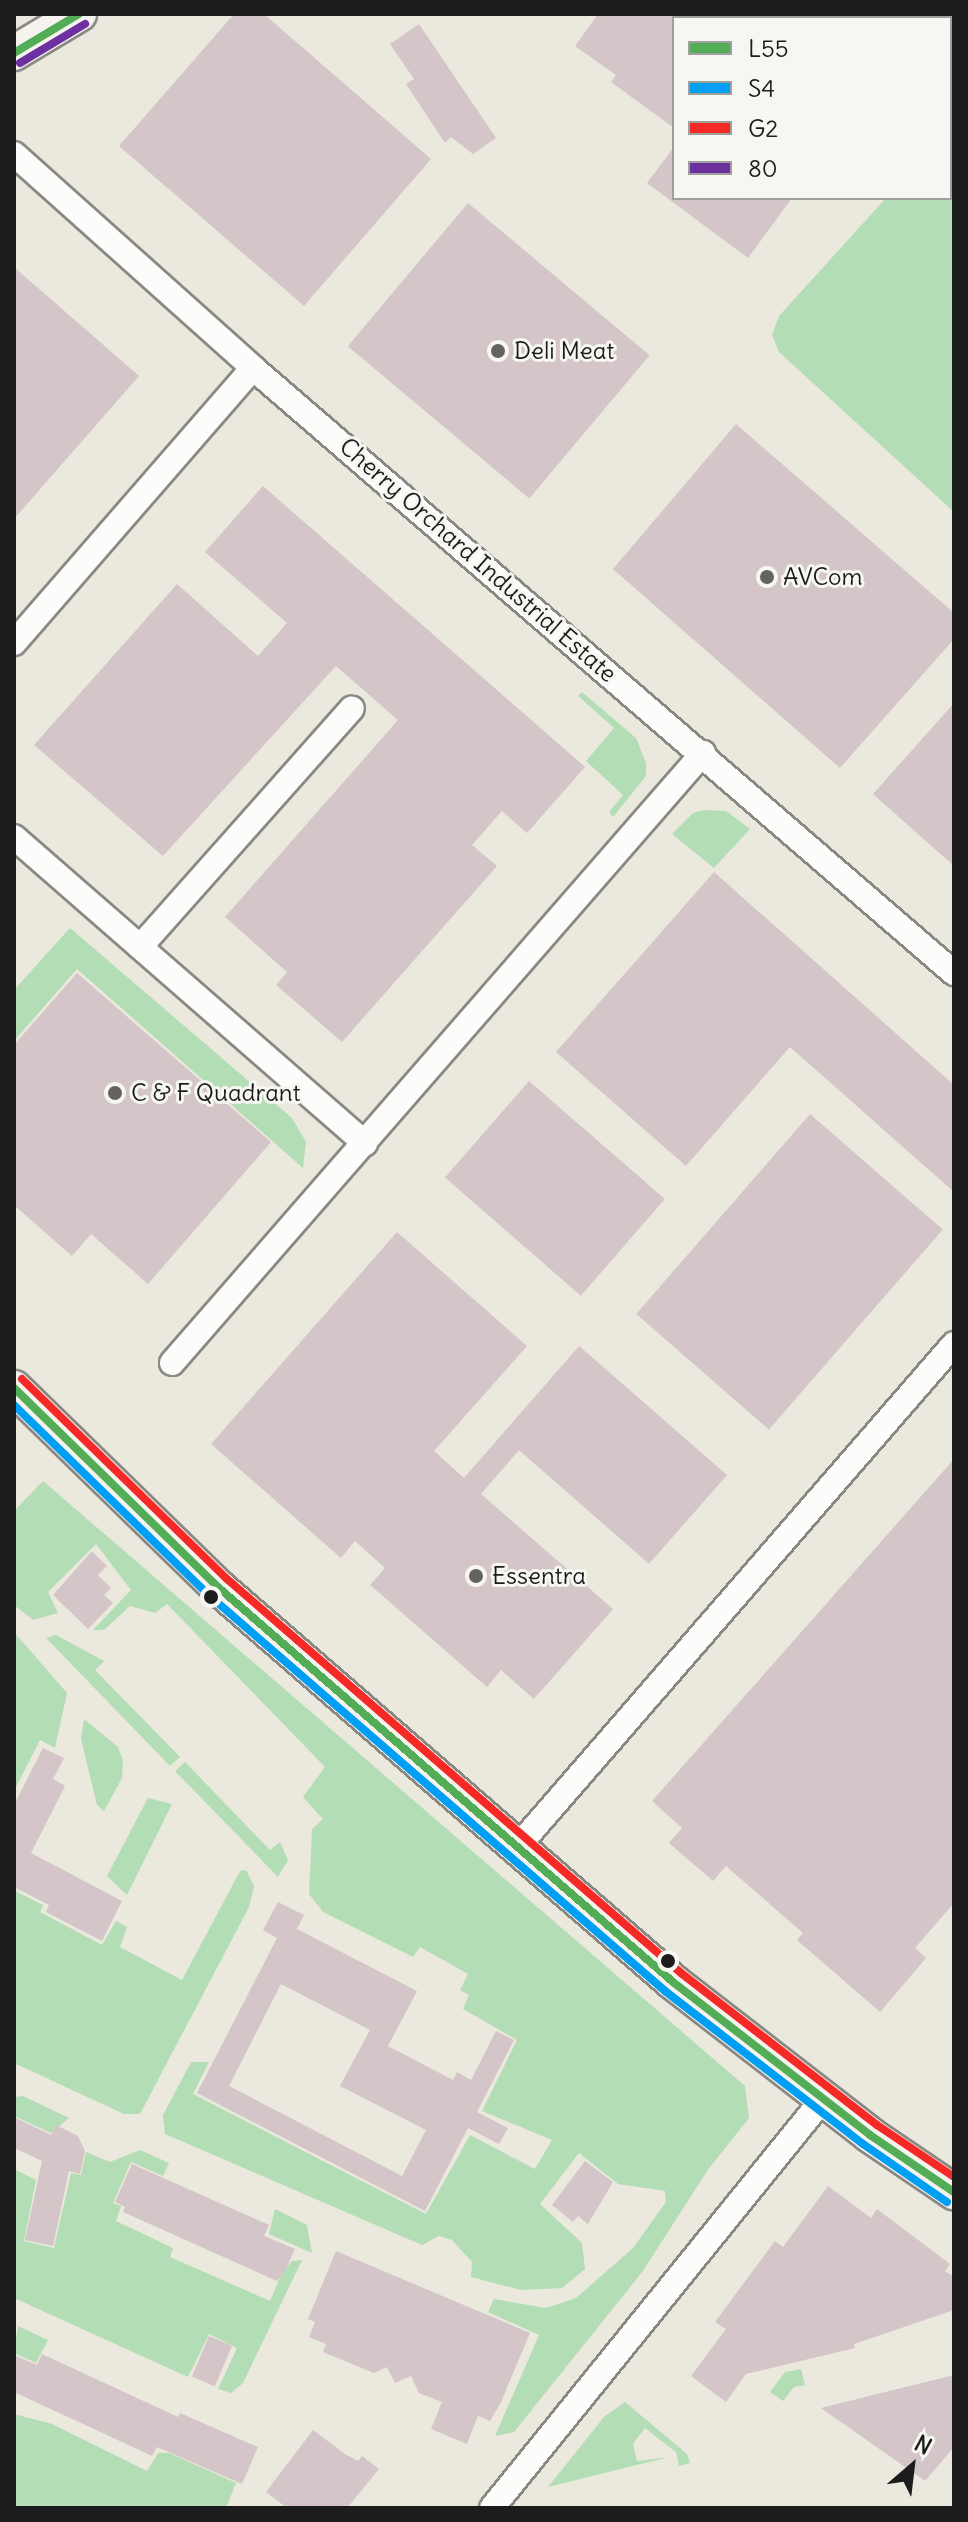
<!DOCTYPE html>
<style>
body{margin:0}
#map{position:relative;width:968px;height:2522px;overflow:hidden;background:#ebe8de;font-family:Delius,sans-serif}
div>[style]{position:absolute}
.green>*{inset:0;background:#b3ddb5}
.building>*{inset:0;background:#d4c5c8;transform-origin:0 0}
.roads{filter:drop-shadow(2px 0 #8a8883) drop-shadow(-2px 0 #8a8883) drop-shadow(0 2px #8a8883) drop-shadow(0 -2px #8a8883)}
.street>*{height:24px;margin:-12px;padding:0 12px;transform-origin:12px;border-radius:12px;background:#fcfcfa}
.secondary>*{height:34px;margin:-17px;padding:0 17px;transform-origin:17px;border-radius:17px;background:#f6f3ef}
.bus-1>*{height:8px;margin:-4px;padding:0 4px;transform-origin:4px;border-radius:4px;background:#53ad56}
.bus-2>*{height:8px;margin:-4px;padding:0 4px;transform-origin:4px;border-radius:4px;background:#019ff4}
.bus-3>*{height:8px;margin:-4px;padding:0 4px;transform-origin:4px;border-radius:4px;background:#f52a26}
.bus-4>*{height:8px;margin:-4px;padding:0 4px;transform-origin:4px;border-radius:4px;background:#6c30a1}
.dots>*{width:22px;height:22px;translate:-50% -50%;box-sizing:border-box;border:4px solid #f6f6f2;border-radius:50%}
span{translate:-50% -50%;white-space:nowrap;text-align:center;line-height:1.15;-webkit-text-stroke:6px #f6f6f2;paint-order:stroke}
.poi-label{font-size:24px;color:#1c1c1c}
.left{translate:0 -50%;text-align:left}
.street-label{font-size:24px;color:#1c1c1c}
.frame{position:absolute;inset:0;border:16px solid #1c1c1c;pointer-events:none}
.legend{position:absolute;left:672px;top:16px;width:280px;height:184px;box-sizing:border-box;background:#f6f6f2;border:2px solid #9f9f9c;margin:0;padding:10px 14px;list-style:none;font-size:24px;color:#1c1c1c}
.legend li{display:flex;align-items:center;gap:16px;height:40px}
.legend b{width:40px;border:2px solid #9f9f9c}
.north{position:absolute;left:872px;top:2426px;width:80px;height:80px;-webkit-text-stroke:6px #f6f6f2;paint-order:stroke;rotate:28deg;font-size:22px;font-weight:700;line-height:32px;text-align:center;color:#1c1c1c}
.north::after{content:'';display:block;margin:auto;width:28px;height:36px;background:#1c1c1c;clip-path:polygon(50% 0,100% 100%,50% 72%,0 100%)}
</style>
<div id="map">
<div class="green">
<div style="clip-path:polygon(954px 122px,954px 512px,779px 352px,772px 335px,779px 316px,886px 198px,950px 198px)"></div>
<div style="clip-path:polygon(582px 692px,636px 738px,646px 763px,646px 776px,613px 817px,609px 812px,623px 795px,586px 761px,614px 728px,578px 696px)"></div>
<div style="clip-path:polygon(705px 810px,726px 811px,750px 829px,714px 868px,672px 834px,693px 813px)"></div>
<div style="clip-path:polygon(70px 928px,292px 1118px,306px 1142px,303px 1168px,77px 969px,14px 1041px,14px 990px)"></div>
<div style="clip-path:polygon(43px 1481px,745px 2086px,749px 2118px,707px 2171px,643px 2271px,514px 2432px,495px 2436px,539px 2335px,488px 2312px,494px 2299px,546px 2308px,576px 2298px,633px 2248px,666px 2202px,665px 2191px,618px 2184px,579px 2153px,540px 2204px,582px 2243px,585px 2269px,562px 2288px,521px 2290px,471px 2277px,472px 2262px,452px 2240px,439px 2236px,422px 2245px,165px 2134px,163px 2115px,191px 2062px,209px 2062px,193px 2094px,426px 2214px,470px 2135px,535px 2169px,552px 2140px,482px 2111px,517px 2040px,463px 2009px,469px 1995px,460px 1990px,468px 1974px,420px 1947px,413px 1957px,323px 1912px,309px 1894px,312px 1829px,323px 1819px,303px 1797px,325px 1767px,167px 1604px,155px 1613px,130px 1606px,104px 1630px,93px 1630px,131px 1590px,96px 1544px,48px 1592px,58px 1613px,33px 1620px,14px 1605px,14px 1511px)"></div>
<div style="clip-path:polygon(14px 1632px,67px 1693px,55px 1748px,40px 1740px,14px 1791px)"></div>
<div style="clip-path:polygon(56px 1635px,104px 1661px,95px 1670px,180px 1757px,170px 1766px,46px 1638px)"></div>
<div style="clip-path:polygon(84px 1719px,118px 1747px,123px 1760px,122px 1778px,104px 1811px,97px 1805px,81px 1739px)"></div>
<div style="clip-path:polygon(185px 1762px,270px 1850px,280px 1842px,288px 1860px,278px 1877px,175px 1771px)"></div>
<div style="clip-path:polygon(148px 1798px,172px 1804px,127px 1895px,107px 1876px)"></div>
<div style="clip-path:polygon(246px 1870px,254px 1886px,249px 1907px,140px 2114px,124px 2114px,14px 2063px,15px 1891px,43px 1905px,40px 1912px,102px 1945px,116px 1921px,127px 1927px,120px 1947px,182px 1980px,240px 1871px)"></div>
<div style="clip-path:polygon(23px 2096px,69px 2118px,51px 2133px,14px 2116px,14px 2097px)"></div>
<div style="clip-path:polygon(140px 2150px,169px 2163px,163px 2176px,131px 2162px,113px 2203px,121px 2206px,116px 2221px,173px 2248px,170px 2257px,270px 2301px,282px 2273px,292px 2261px,302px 2260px,243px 2383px,231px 2393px,218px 2389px,237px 2348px,209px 2334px,188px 2377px,14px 2298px,14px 2169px,36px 2180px,24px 2241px,54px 2248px,71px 2173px,81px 2175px,86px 2152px,110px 2162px)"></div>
<div style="clip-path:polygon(275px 2209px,307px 2225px,312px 2253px,269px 2234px)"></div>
<div style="clip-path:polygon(18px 2326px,48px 2340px,36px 2363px,14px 2353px)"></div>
<div style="clip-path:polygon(801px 2369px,805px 2385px,794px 2387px,783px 2401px,770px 2392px,785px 2372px)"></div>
<div style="clip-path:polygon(625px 2402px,687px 2454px,690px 2463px,679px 2466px,676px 2452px,645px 2428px,633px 2444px,637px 2461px,669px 2457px,548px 2487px,604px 2417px)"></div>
<div style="clip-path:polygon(14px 2414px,52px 2424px,147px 2471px,158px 2453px,169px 2453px,236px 2483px,226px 2508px,14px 2508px)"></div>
</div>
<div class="building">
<div style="clip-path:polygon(234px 14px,264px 14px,431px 159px,304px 306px,119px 146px)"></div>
<div style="clip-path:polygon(598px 14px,674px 14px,674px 128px,611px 82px,616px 75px,575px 46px)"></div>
<div style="clip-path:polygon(419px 24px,496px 138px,473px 154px,451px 137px,445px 143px,406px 84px,414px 79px,390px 44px)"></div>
<div style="clip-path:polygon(674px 147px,674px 198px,792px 198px,748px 258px,647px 183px)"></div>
<div style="left:468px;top:203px;width:237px;height:187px;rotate:40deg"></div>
<div style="clip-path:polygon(14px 267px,139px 376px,14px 519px)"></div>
<div style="clip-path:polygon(736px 424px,954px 613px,954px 639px,840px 768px,613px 569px)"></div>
<div style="clip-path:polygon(263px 486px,585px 767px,527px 833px,502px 811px,472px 845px,497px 866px,342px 1042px,276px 985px,287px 972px,225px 917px,398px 720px,336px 666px,163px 856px,34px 745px,177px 584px,258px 656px,287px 623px,205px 552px)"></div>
<div style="clip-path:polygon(954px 703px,954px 866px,873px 794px)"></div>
<div style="clip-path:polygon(714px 872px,954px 1085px,954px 1192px,790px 1047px,686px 1166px,556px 1052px)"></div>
<div style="clip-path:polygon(77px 973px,271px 1142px,148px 1284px,91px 1234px,72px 1256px,14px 1205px,14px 1045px)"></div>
<div style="left:529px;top:1081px;width:180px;height:128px;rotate:41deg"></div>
<div style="left:810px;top:1114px;width:176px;height:265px;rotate:41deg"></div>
<div style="clip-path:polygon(397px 1232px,527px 1346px,434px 1451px,464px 1478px,579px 1346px,727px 1475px,649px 1564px,519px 1450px,481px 1494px,613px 1609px,534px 1699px,501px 1670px,487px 1687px,370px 1585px,385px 1568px,355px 1541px,341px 1558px,211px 1444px)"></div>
<div style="clip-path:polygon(954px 1459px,954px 1903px,915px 1948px,926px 1958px,880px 2012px,797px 1940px,803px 1933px,726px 1866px,713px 1881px,669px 1843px,682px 1828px,652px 1801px)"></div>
<div style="clip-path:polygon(92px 1551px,107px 1566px,98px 1575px,111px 1588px,104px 1595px,113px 1603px,88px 1629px,53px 1595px)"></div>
<div style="clip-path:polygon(43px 1748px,64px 1758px,53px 1779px,65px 1786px,31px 1853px,122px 1901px,102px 1941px,46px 1912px,49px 1905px,14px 1887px,14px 1805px)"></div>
<div style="clip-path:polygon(evenodd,278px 1902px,304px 1915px,297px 1929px,417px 1991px,388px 2046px,453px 2080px,457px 2072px,471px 2080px,496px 2031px,514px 2040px,477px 2112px,508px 2128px,499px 2144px,468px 2128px,425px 2211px,197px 2093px,277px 1938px,263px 1930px,278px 1902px,281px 1984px,370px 2030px,340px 2086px,426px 2130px,402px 2176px,229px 2086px,281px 1984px)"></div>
<div style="clip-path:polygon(14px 2117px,51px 2135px,56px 2125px,78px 2136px,85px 2151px,80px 2174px,69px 2171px,53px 2246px,25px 2240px,42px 2161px,14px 2148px)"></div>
<div style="clip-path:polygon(585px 2161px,613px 2182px,588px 2224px,578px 2216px,573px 2222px,552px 2205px)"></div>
<div style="clip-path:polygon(132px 2164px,269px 2225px,264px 2236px,295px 2249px,284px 2273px,277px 2281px,123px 2212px,125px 2207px,115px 2202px)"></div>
<div style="clip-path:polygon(828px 2186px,871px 2218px,877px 2209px,950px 2264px,945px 2271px,954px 2277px,954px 2310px,854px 2344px,855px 2348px,746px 2374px,726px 2402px,691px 2376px,726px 2329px,715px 2322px,775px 2241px,783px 2247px)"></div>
<div style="clip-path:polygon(336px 2251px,530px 2333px,501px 2402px,490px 2421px,478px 2416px,467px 2444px,431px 2429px,442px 2402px,419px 2393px,411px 2376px,395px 2383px,387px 2367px,374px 2373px,323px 2352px,326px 2344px,309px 2337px,315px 2322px,308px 2319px)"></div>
<div style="left:209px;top:2336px;width:25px;height:44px;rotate:23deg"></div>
<div style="clip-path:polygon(42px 2354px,178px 2417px,180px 2413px,258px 2447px,242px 2484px,157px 2447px,152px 2456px,14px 2392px,14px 2355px,37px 2365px)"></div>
<div style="clip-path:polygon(954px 2375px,954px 2447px,925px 2481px,821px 2408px)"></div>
<div style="clip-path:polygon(313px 2430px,345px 2454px,358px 2461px,362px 2456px,379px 2469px,347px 2508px,287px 2508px,266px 2492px)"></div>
</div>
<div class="roads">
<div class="street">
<div style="left:14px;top:154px;width:321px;rotate:41.8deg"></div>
<div style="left:253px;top:368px;width:926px;rotate:40.8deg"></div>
<div style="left:14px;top:643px;width:364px;rotate:-49deg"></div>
<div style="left:14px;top:837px;width:466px;rotate:41.1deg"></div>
<div style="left:140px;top:947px;width:319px;rotate:-48.4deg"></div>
<div style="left:172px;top:1363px;width:809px;rotate:-48.96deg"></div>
<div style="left:520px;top:1844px;width:662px;rotate:-49.04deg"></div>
<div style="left:492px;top:2508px;width:526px;rotate:-51.02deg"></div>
</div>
<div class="secondary">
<div style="left:14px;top:53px;width:76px;rotate:-31deg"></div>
<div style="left:14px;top:1388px;width:286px;rotate:44.3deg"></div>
<div style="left:219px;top:1588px;width:601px;rotate:40.95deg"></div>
<div style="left:673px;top:1982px;width:249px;rotate:37.8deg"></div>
<div style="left:870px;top:2135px;width:102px;rotate:34.2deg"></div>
</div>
</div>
<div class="bus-1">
<div style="left:14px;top:53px;width:76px;rotate:-31deg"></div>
<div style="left:14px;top:1388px;width:286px;rotate:44.3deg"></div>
<div style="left:219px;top:1588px;width:601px;rotate:40.95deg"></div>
<div style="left:673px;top:1982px;width:249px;rotate:37.8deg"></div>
<div style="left:870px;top:2135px;width:102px;rotate:34.2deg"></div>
</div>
<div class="bus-2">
<div style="left:14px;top:1405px;width:275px;rotate:44.3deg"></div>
<div style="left:211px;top:1597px;width:601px;rotate:40.95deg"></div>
<div style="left:665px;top:1991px;width:250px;rotate:37.7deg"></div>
<div style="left:863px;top:2144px;width:102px;rotate:34.6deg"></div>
</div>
<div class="bus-3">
<div style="left:22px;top:1379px;width:286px;rotate:44.3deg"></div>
<div style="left:227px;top:1579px;width:601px;rotate:40.95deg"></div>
<div style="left:681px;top:1973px;width:248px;rotate:37.8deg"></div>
<div style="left:877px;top:2125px;width:93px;rotate:34deg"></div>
</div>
<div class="bus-4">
<div style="left:20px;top:63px;width:76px;rotate:-31deg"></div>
</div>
<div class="dots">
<div style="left:498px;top:351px;background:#646360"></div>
<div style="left:767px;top:577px;background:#646360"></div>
<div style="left:115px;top:1093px;background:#646360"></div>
<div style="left:476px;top:1576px;background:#646360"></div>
<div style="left:211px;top:1597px;background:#1c1c1c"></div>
<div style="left:668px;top:1961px;background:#1c1c1c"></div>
</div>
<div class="poi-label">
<span class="left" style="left:514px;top:351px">Deli Meat</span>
<span class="left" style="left:783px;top:577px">AVCom</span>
<span class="left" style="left:131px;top:1093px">C &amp; F Quadrant</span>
<span class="left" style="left:492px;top:1576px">Essentra</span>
</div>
<div class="street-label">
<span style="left:478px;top:560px;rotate:41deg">Cherry Orchard Industrial Estate</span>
</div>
<div class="frame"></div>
<ul class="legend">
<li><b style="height:10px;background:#53ad56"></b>L55</li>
<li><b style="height:10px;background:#019ff4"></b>S4</li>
<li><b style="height:10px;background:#f52a26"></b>G2</li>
<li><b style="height:10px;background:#6c30a1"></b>80</li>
</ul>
<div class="north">N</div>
</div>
